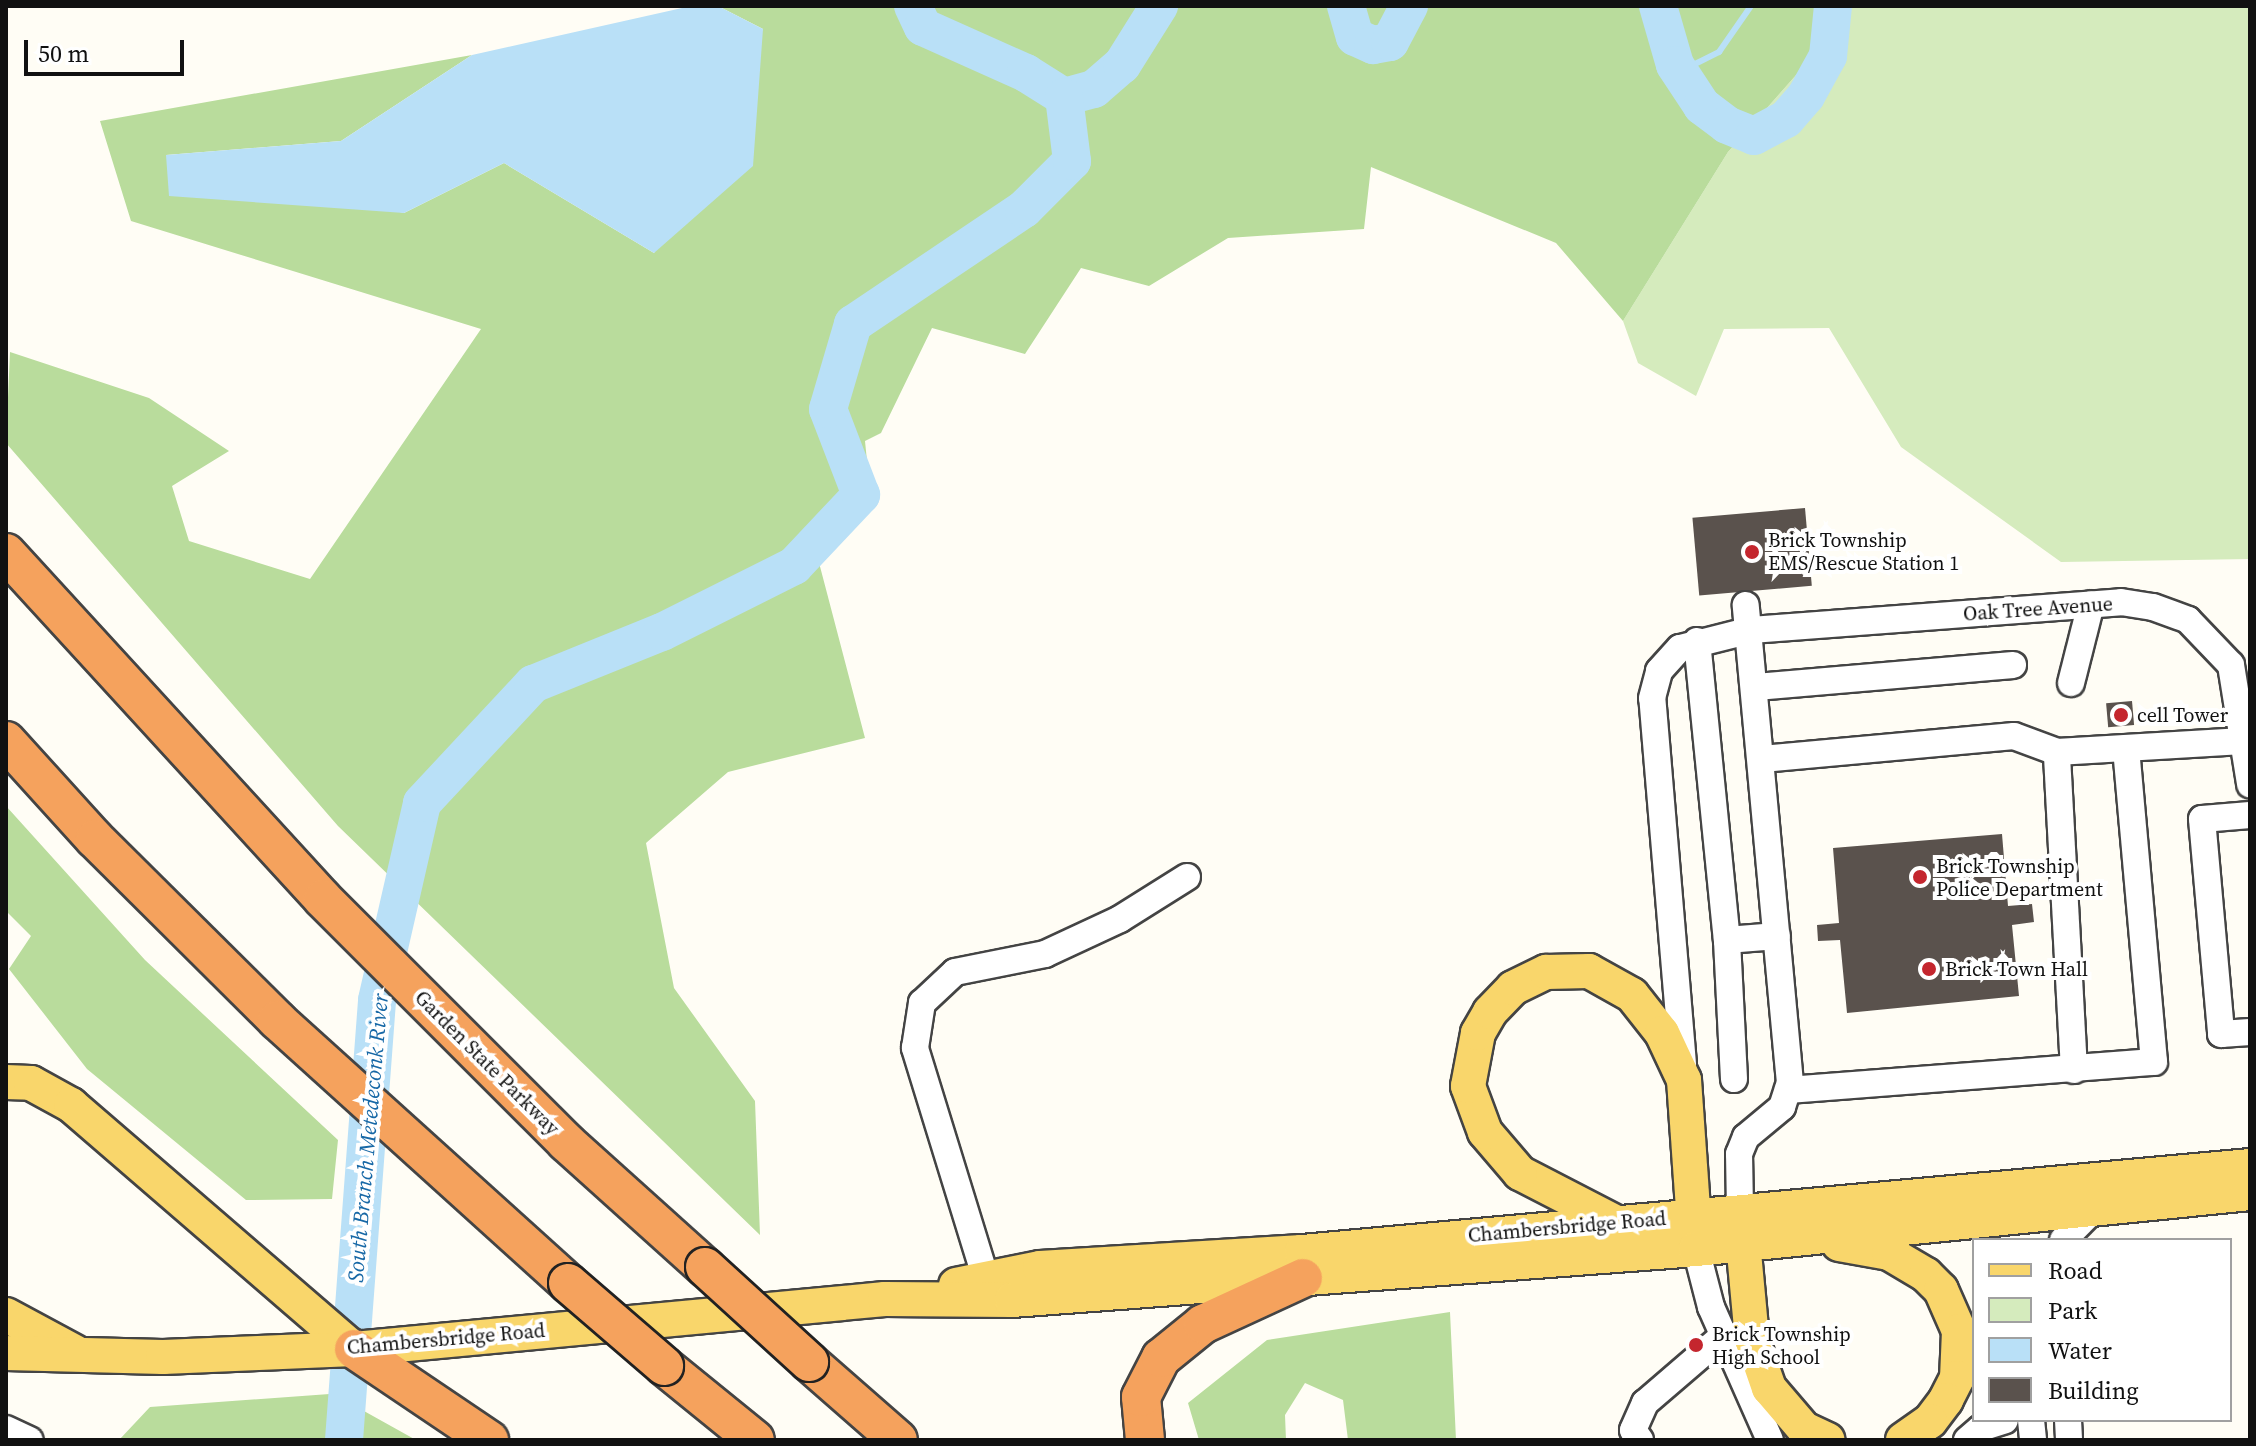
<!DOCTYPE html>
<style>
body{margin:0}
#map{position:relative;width:2256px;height:1446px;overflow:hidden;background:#fffdf5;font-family:"Source Serif 4",serif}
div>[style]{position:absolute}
.green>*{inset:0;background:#d5ebbd}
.forest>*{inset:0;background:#b9dc9c}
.water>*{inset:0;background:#b9e0f7}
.stream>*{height:6px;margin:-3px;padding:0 3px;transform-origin:3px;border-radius:3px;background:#b9e0f7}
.river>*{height:38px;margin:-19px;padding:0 19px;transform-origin:19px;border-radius:19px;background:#b9e0f7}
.building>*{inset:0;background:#5a524d;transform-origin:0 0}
.roads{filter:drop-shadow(2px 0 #444) drop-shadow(-2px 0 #444) drop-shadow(0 2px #444) drop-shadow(0 -2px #444)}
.minor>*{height:26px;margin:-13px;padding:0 13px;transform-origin:13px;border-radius:13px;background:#fff}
.major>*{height:34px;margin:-17px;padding:0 17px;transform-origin:17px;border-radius:17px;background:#f9d66b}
.highway>*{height:38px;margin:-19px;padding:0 19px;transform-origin:19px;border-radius:19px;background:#f5a25d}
.bridges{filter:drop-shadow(2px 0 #222) drop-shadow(-2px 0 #222) drop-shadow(0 2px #222) drop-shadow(0 -2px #222)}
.highway-bridge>*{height:38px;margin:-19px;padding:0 19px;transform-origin:19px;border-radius:19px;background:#f5a25d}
.dots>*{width:22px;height:22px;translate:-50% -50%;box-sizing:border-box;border:4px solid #fff;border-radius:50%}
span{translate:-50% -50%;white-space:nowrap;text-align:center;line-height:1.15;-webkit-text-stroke:8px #fff;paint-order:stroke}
.poi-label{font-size:20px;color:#111}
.left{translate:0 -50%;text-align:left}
.street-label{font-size:20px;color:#111}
.water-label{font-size:22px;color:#1768a6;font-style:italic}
.frame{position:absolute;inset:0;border:8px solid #111;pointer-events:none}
.legend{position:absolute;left:1972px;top:1238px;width:260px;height:184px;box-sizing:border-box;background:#fff;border:2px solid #a0a0a0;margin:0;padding:10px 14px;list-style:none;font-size:24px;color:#111}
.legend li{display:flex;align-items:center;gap:16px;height:40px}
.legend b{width:40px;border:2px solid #a0a0a0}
.scale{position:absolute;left:24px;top:40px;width:160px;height:36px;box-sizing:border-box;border:4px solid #111;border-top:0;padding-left:10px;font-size:24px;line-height:28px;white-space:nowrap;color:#111;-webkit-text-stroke:6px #fff;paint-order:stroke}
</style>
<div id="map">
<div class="green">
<div style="clip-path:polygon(1842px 6px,2250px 6px,2250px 559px,2061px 562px,1901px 447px,1829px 328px,1724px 329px,1696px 396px,1638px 363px,1623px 321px,1728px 152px,1797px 74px)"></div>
</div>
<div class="forest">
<div style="clip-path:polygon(718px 6px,1842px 6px,1797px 74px,1728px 152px,1623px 321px,1556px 243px,1371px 167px,1364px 229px,1228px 238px,1149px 286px,1081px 268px,1025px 354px,932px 328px,881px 433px,865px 441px,867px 461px,817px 555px,865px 738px,728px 772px,646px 843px,674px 988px,755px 1101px,760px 1235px,338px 826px,6px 443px,10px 352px,149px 398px,229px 451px,172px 486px,189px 541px,310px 579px,481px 329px,131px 221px,100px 121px,472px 55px,341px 141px,166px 155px,404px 213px,504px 163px,654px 253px,763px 29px)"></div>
<div style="clip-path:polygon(6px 806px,145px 960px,338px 1140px,332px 1199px,246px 1200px,87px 1069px,9px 969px,31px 936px,6px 911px)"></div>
<div style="clip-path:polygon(1450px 1312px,1456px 1440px,1348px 1440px,1343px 1400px,1305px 1383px,1285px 1415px,1286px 1440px,1199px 1440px,1188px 1403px,1267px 1340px)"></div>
<div style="clip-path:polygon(357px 1392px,355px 1406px,416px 1440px,119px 1440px,150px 1407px)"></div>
</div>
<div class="water">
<div style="clip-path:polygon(691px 6px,718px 6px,763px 29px,753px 166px,654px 253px,504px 163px,404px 213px,169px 196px,166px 155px,341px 141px,472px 55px)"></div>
</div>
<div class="stream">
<div style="left:1679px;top:72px;width:45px;rotate:-26.6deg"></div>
<div style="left:1719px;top:52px;width:56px;rotate:-55.2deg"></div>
</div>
<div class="river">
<div style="left:913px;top:6px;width:23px;rotate:65deg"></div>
<div style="left:923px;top:27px;width:113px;rotate:24.1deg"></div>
<div style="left:1026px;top:73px;width:45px;rotate:32.3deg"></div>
<div style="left:1346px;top:6px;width:32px;rotate:74deg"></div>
<div style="left:1355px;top:37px;width:20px;rotate:24deg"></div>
<div style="left:1373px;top:45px;width:17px;rotate:-10deg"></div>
<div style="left:1390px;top:42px;width:41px;rotate:-62.2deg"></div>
<div style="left:1658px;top:6px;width:61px;rotate:73.9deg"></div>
<div style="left:1675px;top:65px;width:49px;rotate:56.6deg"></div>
<div style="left:1702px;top:106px;width:31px;rotate:37deg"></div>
<div style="left:1727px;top:125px;width:29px;rotate:22deg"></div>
<div style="left:1754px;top:136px;width:36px;rotate:-28deg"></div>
<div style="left:1786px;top:119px;width:30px;rotate:-49deg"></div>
<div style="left:1806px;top:96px;width:46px;rotate:-61.2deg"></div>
<div style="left:1828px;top:56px;width:50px;rotate:-84.3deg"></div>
<div style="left:1064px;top:97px;width:31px;rotate:-15deg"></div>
<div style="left:1094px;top:89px;width:37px;rotate:-41deg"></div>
<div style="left:1122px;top:65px;width:70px;rotate:-57.9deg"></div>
<div style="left:344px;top:1440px;width:441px;rotate:-85.7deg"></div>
<div style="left:377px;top:1000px;width:202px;rotate:-77.1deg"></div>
<div style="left:422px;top:803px;width:163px;rotate:-47deg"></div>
<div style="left:533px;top:684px;width:139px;rotate:-22deg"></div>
<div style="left:662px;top:632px;width:148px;rotate:-26.6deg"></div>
<div style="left:794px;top:566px;width:98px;rotate:-46.7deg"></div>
<div style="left:861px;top:495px;width:92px;rotate:-111deg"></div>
<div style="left:828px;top:409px;width:89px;rotate:-73.6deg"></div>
<div style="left:853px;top:324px;width:206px;rotate:-33.9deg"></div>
<div style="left:1024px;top:209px;width:68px;rotate:-45deg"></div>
<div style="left:1072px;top:161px;width:64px;rotate:-97.1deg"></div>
</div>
<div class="building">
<div style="left:1805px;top:508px;width:78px;height:113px;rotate:85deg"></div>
<div style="left:2132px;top:701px;width:24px;height:26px;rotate:85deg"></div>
<div style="clip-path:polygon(2002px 834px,2008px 906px,2032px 904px,2034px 922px,2012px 925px,2019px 996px,1847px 1013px,1840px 940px,1818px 941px,1817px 925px,1839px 923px,1833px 848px)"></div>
</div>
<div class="roads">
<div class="minor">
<div style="left:1697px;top:641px;width:301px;rotate:84.3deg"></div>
<div style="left:2071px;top:683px;width:81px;rotate:-75.8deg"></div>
<div style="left:1756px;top:687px;width:258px;rotate:-4.9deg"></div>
<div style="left:1762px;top:759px;width:253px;rotate:-5.2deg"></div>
<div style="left:2014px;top:736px;width:46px;rotate:20.4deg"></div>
<div style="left:2250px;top:815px;width:48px;rotate:175.2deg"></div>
<div style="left:2202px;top:819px;width:216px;rotate:84.9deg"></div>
<div style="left:2221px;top:1034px;width:29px;rotate:-4deg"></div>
<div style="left:1683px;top:1064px;width:367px;rotate:-94.8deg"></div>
<div style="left:1652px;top:698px;width:28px;rotate:-75deg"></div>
<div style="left:1659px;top:671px;width:31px;rotate:-48deg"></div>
<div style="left:1680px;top:648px;width:73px;rotate:-14.2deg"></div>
<div style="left:1751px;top:630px;width:371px;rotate:-4.3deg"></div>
<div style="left:2121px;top:602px;width:32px;rotate:9deg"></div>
<div style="left:2153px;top:607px;width:37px;rotate:20deg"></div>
<div style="left:2188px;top:620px;width:62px;rotate:46.3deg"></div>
<div style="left:2231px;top:665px;width:121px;rotate:80.9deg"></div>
<div style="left:2074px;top:1070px;width:318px;rotate:-93.1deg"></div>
<div style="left:2057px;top:752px;width:186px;rotate:-3.4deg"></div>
<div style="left:1734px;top:1079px;width:139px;rotate:-92.9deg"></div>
<div style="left:1727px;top:940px;width:50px;rotate:-4.6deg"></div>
<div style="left:1788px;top:1090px;width:367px;rotate:-4.4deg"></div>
<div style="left:2154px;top:1062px;width:315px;rotate:-95.1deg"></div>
<div style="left:1740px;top:1210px;width:56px;rotate:-91deg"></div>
<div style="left:1739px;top:1154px;width:18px;rotate:-68deg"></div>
<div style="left:1746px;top:1137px;width:47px;rotate:-39.8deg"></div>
<div style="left:1782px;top:1107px;width:25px;rotate:-72deg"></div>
<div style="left:1790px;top:1083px;width:480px;rotate:-95.3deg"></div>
<div style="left:2063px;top:1240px;width:48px;rotate:-45deg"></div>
<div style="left:1696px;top:1249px;width:60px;rotate:75.5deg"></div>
<div style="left:1711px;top:1307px;width:145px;rotate:66.1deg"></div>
<div style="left:986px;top:1279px;width:242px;rotate:-107.1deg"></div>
<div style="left:915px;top:1048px;width:46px;rotate:-81.2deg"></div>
<div style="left:922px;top:1003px;width:45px;rotate:-43.2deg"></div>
<div style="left:955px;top:972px;width:92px;rotate:-11.3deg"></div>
<div style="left:1045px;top:954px;width:83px;rotate:-25deg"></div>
<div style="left:1120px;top:919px;width:79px;rotate:-32.1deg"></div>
<div style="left:2031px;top:1420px;width:20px;rotate:84deg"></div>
<div style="left:2068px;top:1420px;width:20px;rotate:87deg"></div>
<div style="left:6px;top:1429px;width:26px;rotate:25deg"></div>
<div style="left:1640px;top:1440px;width:12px;rotate:-125deg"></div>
<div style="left:1633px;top:1430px;width:30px;rotate:-66deg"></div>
<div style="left:1645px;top:1403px;width:103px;rotate:-40.7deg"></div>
<div style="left:1967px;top:1440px;width:18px;rotate:-41deg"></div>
<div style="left:1981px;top:1428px;width:25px;rotate:-18deg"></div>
</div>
<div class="major">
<div style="left:6px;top:1082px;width:25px;rotate:2deg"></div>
<div style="left:31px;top:1083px;width:46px;rotate:28.8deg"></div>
<div style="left:71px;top:1105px;width:374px;rotate:40.8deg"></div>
<div style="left:1741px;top:1220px;width:120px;rotate:84.7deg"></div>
<div style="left:1752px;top:1339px;width:52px;rotate:70.9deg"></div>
<div style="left:1769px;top:1388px;width:54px;rotate:49.5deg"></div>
<div style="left:1804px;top:1429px;width:26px;rotate:25deg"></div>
<div style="left:1613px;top:1221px;width:105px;rotate:-152.7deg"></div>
<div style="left:1520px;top:1173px;width:54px;rotate:-130.5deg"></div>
<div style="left:1485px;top:1132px;width:49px;rotate:-110.3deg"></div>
<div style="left:1468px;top:1086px;width:54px;rotate:-79.3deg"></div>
<div style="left:1478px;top:1033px;width:24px;rotate:-60deg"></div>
<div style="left:1490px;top:1012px;width:33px;rotate:-46deg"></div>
<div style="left:1513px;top:988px;width:37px;rotate:-26deg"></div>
<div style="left:1546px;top:972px;width:43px;rotate:-1.3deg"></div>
<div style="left:1589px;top:971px;width:49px;rotate:29.2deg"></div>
<div style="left:1632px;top:995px;width:48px;rotate:51.7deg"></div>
<div style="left:1662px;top:1033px;width:52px;rotate:64.9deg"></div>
<div style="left:1684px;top:1080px;width:157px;rotate:86deg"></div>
<div style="left:1839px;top:1244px;width:51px;rotate:10.2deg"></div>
<div style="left:1889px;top:1253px;width:43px;rotate:30.7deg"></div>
<div style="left:1926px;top:1275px;width:21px;rotate:45deg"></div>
<div style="left:1941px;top:1290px;width:45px;rotate:66.3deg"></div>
<div style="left:1959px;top:1331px;width:47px;rotate:92.4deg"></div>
<div style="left:1957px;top:1378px;width:25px;rotate:117deg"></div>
<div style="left:1946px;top:1400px;width:26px;rotate:127deg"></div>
<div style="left:1930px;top:1421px;width:33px;rotate:145deg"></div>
<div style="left:956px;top:1285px;width:86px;rotate:-11.4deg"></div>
<div style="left:1040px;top:1268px;width:262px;rotate:-3.5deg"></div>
<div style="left:1302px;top:1252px;width:952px;rotate:-5.18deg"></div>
<div style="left:6px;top:1315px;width:78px;rotate:28.2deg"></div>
<div style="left:6px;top:1353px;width:157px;rotate:1.5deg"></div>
<div style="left:163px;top:1357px;width:191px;rotate:-2.4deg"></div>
<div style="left:354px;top:1349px;width:533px;rotate:-5.38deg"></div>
<div style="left:885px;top:1299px;width:127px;rotate:0.5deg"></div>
<div style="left:1012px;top:1300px;width:686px;rotate:-4.26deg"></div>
<div style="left:1696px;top:1249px;width:557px;rotate:-5.77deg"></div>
</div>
<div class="highway">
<div style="left:6px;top:553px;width:469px;rotate:47.5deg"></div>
<div style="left:323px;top:899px;width:344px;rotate:45deg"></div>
<div style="left:566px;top:1142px;width:187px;rotate:42deg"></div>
<div style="left:6px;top:741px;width:132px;rotate:47.8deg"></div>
<div style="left:95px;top:839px;width:257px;rotate:44.8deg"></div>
<div style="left:277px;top:1020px;width:392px;rotate:42.1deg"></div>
<div style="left:354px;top:1349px;width:163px;rotate:34deg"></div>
<div style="left:809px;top:1362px;width:118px;rotate:41.2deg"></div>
<div style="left:664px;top:1366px;width:117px;rotate:39.1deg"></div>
<div style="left:1145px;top:1440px;width:43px;rotate:-95.3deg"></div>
<div style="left:1141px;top:1397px;width:44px;rotate:-62.9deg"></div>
<div style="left:1161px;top:1358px;width:54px;rotate:-39deg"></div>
<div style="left:1203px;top:1324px;width:110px;rotate:-24.7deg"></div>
</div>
</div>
<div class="bridges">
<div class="highway-bridge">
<div style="left:705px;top:1267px;width:141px;rotate:42.4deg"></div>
<div style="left:568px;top:1283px;width:127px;rotate:40.8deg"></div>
</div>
</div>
<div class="dots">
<div style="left:1752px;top:552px;background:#c4262e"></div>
<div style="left:2121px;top:715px;background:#c4262e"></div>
<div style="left:1920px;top:877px;background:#c4262e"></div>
<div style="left:1929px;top:969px;background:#c4262e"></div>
<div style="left:1696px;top:1345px;background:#c4262e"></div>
</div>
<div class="poi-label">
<span class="left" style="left:1768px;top:552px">Brick Township<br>EMS/Rescue Station 1</span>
<span class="left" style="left:2137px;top:715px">cell Tower</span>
<span class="left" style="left:1936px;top:878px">Brick Township<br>Police Department</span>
<span class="left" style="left:1945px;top:969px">Brick Town Hall</span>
<span class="left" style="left:1712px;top:1346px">Brick Township<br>High School</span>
</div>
<div class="street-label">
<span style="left:2038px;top:609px;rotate:-4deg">Oak Tree Avenue</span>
<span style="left:487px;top:1063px;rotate:45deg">Garden State Parkway</span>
<span style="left:1567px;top:1227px;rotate:-5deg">Chambersbridge Road</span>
<span style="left:446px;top:1339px;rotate:-5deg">Chambersbridge Road</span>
</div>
<div class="water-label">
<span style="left:368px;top:1138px;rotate:-85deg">South Branch Metedeconk River</span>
</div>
<div class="frame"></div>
<ul class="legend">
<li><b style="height:10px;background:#f9d66b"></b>Road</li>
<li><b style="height:22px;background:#d5ebbd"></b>Park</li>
<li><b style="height:22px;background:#b9e0f7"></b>Water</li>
<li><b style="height:22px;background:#5a524d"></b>Building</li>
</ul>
<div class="scale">50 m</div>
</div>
